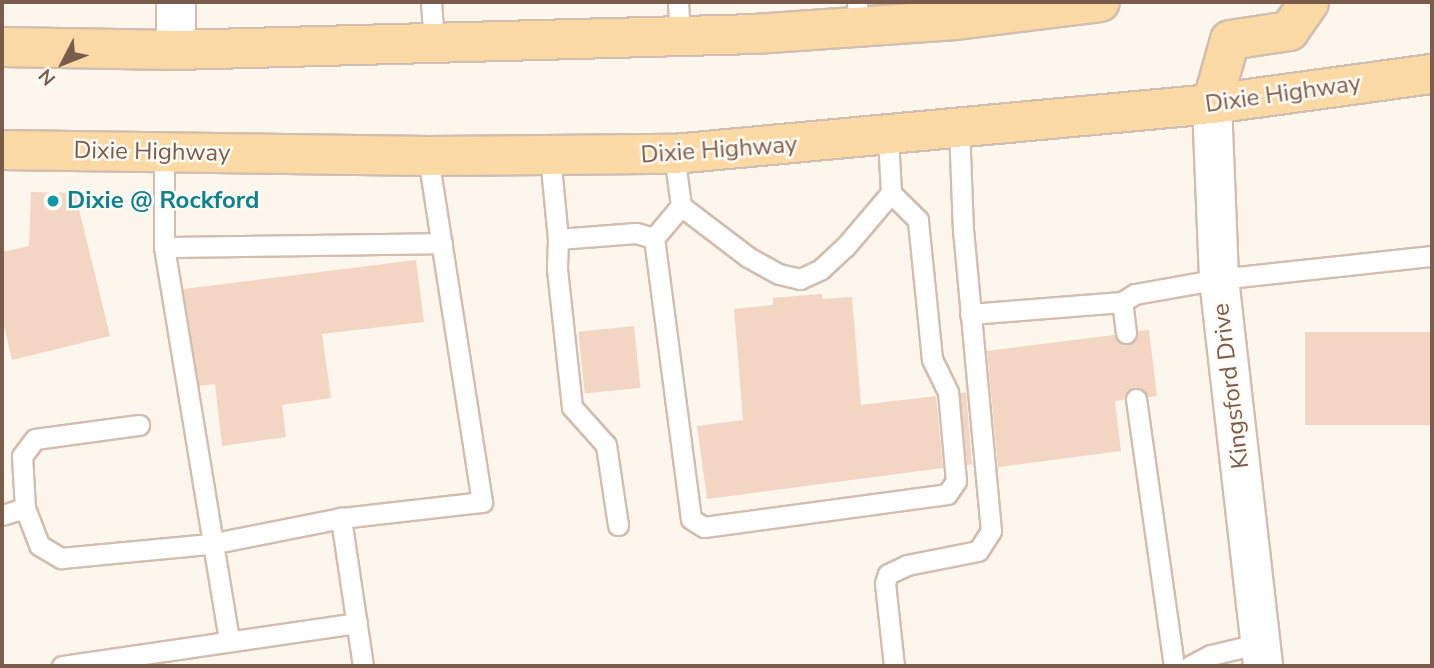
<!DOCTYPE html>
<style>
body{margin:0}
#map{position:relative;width:1434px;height:668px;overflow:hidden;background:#fdf6ec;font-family:"Nunito Sans",sans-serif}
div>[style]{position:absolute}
.building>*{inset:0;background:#f3d5c3;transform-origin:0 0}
.roads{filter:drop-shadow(2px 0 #d1beb0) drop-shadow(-2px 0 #d1beb0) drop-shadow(0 2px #d1beb0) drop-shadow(0 -2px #d1beb0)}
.service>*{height:19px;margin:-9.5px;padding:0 9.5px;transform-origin:9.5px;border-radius:9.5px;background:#fff}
.minor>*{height:38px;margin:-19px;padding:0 19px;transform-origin:19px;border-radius:19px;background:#fff}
.primary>*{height:38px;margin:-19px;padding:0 19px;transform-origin:19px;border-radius:19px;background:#fbd9a5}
.dots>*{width:19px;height:19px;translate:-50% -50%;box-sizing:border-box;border:4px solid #fffaf3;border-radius:50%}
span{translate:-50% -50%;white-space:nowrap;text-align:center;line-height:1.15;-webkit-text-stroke:5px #fffaf3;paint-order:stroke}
.street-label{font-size:24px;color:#7a5c4d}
.culture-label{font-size:24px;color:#0d838f;font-weight:700}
.left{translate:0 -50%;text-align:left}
.frame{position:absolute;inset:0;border:4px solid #7a5c4d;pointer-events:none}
.north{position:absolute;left:28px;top:28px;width:70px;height:70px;-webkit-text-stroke:5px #fffaf3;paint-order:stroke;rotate:228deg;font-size:19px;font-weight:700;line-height:28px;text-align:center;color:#7a5c4d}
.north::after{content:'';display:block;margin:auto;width:24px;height:32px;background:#7a5c4d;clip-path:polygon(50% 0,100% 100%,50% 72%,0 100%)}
</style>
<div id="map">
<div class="building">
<div style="clip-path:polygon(31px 192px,75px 193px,110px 336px,12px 360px,2px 317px,2px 252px,29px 246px)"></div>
<div style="clip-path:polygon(416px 260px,424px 322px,322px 334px,331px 398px,282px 405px,286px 437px,222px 446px,215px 384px,199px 386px,183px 289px)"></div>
<div style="clip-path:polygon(822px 294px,822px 299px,852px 297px,861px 405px,936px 396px,943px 468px,707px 499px,697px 426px,743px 420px,734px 309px,773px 305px,773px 298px)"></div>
<div style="left:634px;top:326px;width:62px;height:56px;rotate:84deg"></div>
<div style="clip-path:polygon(1149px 330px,1157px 396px,1148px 397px,1135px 387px,1124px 400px,1115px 401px,1121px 451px,998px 467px,987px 351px,1114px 335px,1121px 344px,1128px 345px,1138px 331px)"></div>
<div style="left:1432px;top:332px;width:93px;height:127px;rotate:90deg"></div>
<div style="clip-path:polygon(966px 392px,972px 464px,967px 465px,960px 393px)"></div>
</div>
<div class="roads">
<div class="service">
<div style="left:431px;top:2px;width:41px;rotate:85.8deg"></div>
<div style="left:678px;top:2px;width:35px;rotate:87deg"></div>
<div style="left:857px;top:2px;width:26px;rotate:86deg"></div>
<div style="left:164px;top:153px;width:94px;rotate:90deg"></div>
<div style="left:164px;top:247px;width:399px;rotate:80.6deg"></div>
<div style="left:674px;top:154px;width:52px;rotate:82.3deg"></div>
<div style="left:681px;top:206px;width:42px;rotate:130.2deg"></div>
<div style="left:654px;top:238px;width:283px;rotate:82.5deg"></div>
<div style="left:691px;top:519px;width:15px;rotate:32deg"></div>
<div style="left:704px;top:527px;width:245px;rotate:-7.7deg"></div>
<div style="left:947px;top:494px;width:16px;rotate:-55deg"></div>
<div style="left:956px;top:481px;width:89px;rotate:-95.1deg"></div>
<div style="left:948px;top:392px;width:37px;rotate:-116deg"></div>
<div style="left:932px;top:359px;width:140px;rotate:-95.8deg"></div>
<div style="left:918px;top:220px;width:38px;rotate:-135deg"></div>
<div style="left:891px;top:193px;width:55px;rotate:-93.1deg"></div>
<div style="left:550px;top:156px;width:83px;rotate:84.5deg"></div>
<div style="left:558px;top:239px;width:78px;rotate:-4.4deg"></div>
<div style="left:636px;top:233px;width:19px;rotate:16deg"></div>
<div style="left:681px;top:206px;width:84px;rotate:37.3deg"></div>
<div style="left:748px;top:257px;width:35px;rotate:29deg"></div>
<div style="left:779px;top:274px;width:22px;rotate:13deg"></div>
<div style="left:800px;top:279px;width:23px;rotate:-25deg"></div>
<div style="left:821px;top:269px;width:33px;rotate:-43deg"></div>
<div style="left:845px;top:247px;width:71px;rotate:-49.6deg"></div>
<div style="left:558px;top:239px;width:30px;rotate:92deg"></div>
<div style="left:557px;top:269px;width:139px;rotate:83.8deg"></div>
<div style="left:572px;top:407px;width:51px;rotate:48.2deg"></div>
<div style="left:606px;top:445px;width:81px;rotate:81.5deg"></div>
<div style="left:164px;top:247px;width:278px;rotate:-0.8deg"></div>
<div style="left:970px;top:314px;width:152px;rotate:-4.5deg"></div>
<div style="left:1126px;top:333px;width:31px;rotate:-97deg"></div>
<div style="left:1122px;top:302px;width:15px;rotate:-32deg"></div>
<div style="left:1135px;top:294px;width:85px;rotate:-10.1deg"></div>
<div style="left:1219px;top:279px;width:214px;rotate:-6.2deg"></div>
<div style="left:1136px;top:399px;width:270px;rotate:81.9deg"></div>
<div style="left:25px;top:508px;width:52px;rotate:-93.3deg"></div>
<div style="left:22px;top:456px;width:21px;rotate:-53deg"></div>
<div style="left:35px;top:439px;width:105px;rotate:-7.7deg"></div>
<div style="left:2px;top:515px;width:24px;rotate:-17deg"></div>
<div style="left:25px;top:508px;width:40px;rotate:69deg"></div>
<div style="left:39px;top:545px;width:26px;rotate:31deg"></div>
<div style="left:61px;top:558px;width:150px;rotate:-5.4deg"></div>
<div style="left:210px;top:544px;width:134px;rotate:-11.2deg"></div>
<div style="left:62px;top:666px;width:298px;rotate:-8.3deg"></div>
<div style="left:363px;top:666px;width:150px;rotate:-98.5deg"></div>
<div style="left:341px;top:518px;width:142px;rotate:-6.5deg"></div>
<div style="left:482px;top:502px;width:350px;rotate:-98.9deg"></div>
<div style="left:894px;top:666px;width:83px;rotate:-96.2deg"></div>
<div style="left:885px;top:583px;width:9px;rotate:-72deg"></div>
<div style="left:888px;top:574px;width:21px;rotate:-25deg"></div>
<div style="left:907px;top:565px;width:72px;rotate:-11.2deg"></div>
<div style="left:978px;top:551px;width:24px;rotate:-57deg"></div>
<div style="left:991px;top:531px;width:301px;rotate:-95.3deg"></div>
<div style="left:963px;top:231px;width:103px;rotate:-92.2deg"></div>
<div style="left:1190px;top:666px;width:24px;rotate:-28deg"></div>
<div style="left:1211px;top:655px;width:51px;rotate:-13.5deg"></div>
</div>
<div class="minor">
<div style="left:176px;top:2px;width:48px;rotate:90deg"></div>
<div style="left:1212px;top:104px;width:175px;rotate:87.7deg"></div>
<div style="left:1219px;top:279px;width:389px;rotate:83.5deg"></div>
</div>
<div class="primary">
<div style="left:2px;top:47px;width:174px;rotate:1deg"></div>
<div style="left:176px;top:50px;width:579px;rotate:-1.58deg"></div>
<div style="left:755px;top:34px;width:201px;rotate:-4deg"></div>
<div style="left:956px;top:20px;width:145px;rotate:-7.1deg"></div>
<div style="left:1212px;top:104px;width:66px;rotate:-74.3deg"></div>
<div style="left:1230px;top:40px;width:60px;rotate:-8.7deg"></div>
<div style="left:1289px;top:31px;width:35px;rotate:-55deg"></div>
<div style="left:2px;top:150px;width:426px;rotate:0.8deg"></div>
<div style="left:428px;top:156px;width:246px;rotate:-0.5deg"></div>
<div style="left:674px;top:154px;width:540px;rotate:-5.31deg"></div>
<div style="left:1212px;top:104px;width:222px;rotate:-7.8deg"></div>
</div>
</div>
<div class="dots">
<div style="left:53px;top:201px;background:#0f9aa8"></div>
</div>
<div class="street-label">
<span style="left:1283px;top:94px;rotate:-8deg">Dixie Highway</span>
<span style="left:719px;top:150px;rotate:-4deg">Dixie Highway</span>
<span style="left:152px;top:152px;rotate:1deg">Dixie Highway</span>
<span style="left:1231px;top:386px;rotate:-97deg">Kingsford Drive</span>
</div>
<div class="culture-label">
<span class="left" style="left:67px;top:201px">Dixie @ Rockford</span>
</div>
<div class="frame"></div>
<div class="north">N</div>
</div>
